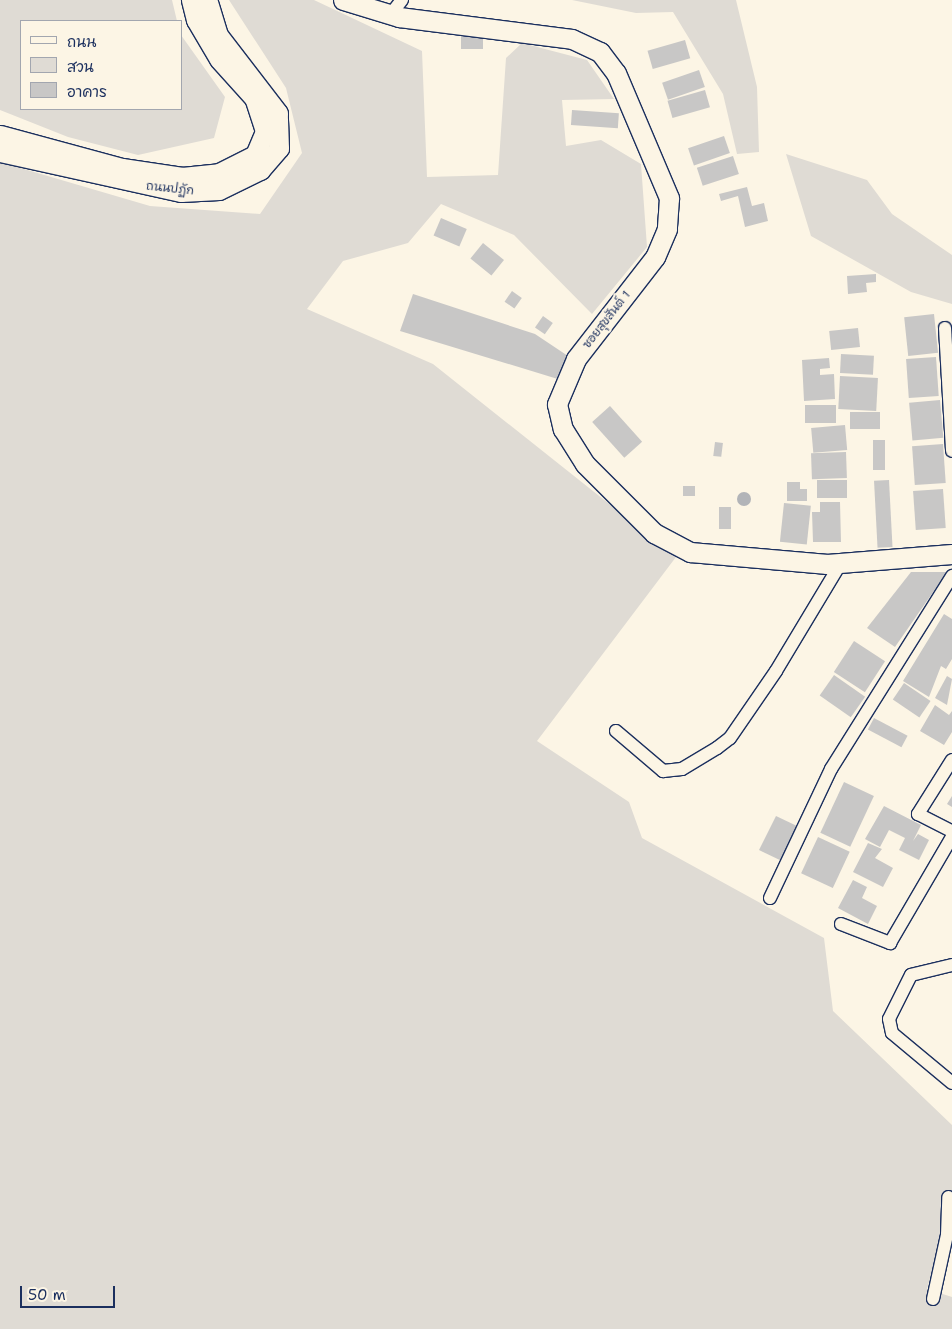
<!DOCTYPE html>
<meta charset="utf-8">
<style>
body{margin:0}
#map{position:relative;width:952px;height:1329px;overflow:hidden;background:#fcf5e5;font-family:"Shantell Sans","Playpen Sans Thai",sans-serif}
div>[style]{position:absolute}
.green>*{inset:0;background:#dfdbd4}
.water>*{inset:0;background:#b2b4b8}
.round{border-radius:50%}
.building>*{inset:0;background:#c8c7c6;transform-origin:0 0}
.roads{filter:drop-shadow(1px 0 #1b2f5e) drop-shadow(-1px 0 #1b2f5e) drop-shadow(0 1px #1b2f5e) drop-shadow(0 -1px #1b2f5e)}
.street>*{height:12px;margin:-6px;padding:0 6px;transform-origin:6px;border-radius:6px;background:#fcf5e5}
.secondary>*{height:19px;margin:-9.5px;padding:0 9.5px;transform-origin:9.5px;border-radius:9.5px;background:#fcf5e5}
span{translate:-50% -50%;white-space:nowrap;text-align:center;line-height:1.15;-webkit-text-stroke:4.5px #fcf5e5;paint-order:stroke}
.street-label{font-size:12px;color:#1b2f5e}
.legend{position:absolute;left:20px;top:20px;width:162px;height:90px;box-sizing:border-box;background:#fcf5e5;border:1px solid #a2a6af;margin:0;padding:6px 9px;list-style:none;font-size:15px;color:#1b2f5e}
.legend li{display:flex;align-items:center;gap:10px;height:25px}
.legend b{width:25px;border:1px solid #a2a6af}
.scale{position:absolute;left:20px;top:1286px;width:95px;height:22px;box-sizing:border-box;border:2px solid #1b2f5e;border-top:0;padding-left:6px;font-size:15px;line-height:18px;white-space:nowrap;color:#1b2f5e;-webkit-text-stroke:4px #fcf5e5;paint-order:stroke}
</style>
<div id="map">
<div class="green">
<div style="clip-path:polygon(0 0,172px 0,177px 21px,21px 21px,21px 109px,181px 109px,181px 35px,225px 97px,214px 138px,138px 155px,68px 137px,0 110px)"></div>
<div style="clip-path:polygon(229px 0,314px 0,422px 51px,427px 177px,498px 175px,506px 58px,522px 43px,587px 60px,614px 99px,562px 100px,566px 146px,601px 140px,641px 164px,647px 247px,592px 314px,514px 235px,441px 204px,408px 243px,343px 261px,307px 309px,433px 364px,676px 557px,537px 741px,629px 802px,642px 838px,824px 938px,833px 1011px,952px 1125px,952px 1197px,927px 1289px,952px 1297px,952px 1329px,0 1329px,0 162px,150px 206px,260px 214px,302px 153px,286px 88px)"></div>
<div style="clip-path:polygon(572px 0,736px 0,757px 87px,759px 152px,737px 154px,723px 94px,673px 12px,636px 13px)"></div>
<div style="clip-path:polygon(786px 154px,867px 180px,892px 214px,952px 255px,952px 304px,911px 292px,811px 236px)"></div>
</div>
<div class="water">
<div class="round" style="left:737px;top:492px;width:14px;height:14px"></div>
</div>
<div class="building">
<div style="left:461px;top:36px;width:22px;height:13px"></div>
<div style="left:685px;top:40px;width:19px;height:39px;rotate:74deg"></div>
<div style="left:699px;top:70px;width:18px;height:39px;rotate:71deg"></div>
<div style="left:705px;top:90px;width:18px;height:39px;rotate:74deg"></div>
<div style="left:572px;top:110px;width:47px;height:15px;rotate:4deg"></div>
<div style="left:724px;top:136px;width:18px;height:38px;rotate:71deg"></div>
<div style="left:733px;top:156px;width:19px;height:38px;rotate:72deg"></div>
<div style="clip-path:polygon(747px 187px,752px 206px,764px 203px,768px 221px,745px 227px,738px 196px,721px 201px,719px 194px)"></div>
<div style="left:441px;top:218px;width:28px;height:19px;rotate:23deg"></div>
<div style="left:483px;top:243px;width:27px;height:20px;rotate:39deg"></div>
<div style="clip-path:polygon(876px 274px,876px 282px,866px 283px,867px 292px,848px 294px,847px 276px)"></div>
<div style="left:512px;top:291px;width:12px;height:13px;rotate:35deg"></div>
<div style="clip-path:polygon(413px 294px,535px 334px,568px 356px,561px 380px,400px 331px)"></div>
<div style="left:934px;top:314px;width:39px;height:30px;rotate:84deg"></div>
<div style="left:543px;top:316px;width:12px;height:14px;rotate:35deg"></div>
<div style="left:858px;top:328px;width:19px;height:29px;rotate:84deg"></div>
<div style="left:841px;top:354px;width:33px;height:19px;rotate:3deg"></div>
<div style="left:936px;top:357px;width:39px;height:30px;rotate:86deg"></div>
<div style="clip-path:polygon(829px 358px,830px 368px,820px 369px,820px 375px,834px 374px,835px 399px,804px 401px,802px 360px)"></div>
<div style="left:840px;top:376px;width:38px;height:33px;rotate:3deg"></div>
<div style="left:940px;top:400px;width:38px;height:31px;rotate:85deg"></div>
<div style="left:836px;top:405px;width:18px;height:31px;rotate:90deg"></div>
<div style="left:610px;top:406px;width:48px;height:24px;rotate:48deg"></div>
<div style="left:880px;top:412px;width:17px;height:30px;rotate:90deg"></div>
<div style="left:845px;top:425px;width:25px;height:34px;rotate:85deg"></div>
<div style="left:873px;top:440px;width:12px;height:30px"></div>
<div style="left:715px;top:442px;width:8px;height:14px;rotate:7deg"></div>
<div style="left:943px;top:444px;width:39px;height:31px;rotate:86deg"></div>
<div style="left:846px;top:452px;width:26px;height:35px;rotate:88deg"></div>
<div style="left:817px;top:480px;width:30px;height:18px"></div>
<div style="left:889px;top:480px;width:67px;height:15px;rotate:87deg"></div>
<div style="clip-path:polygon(787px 482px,800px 482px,800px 489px,807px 489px,807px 501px,787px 501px)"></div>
<div style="left:683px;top:486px;width:12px;height:10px"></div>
<div style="left:943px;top:489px;width:39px;height:30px;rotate:86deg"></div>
<div style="clip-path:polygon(820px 502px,840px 502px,841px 542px,813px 542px,812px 512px,820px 512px)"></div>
<div style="left:784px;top:503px;width:27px;height:39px;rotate:6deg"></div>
<div style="left:719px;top:507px;width:12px;height:22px"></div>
<div style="clip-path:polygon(911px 572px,947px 572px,895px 647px,867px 628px)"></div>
<div style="clip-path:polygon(944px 614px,952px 619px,952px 659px,946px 669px,941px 666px,929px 697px,903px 681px)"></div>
<div style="left:854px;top:641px;width:37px;height:37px;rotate:33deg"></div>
<div style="left:834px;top:675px;width:38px;height:25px;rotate:35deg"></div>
<div style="clip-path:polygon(947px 676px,952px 679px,947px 705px,935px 698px)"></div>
<div style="left:904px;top:683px;width:32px;height:20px;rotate:34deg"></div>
<div style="clip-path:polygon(935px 705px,949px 715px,952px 711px,952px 732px,944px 745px,920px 731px)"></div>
<div style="left:874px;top:718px;width:38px;height:13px;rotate:28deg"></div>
<div style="left:844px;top:782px;width:33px;height:56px;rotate:25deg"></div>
<div style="clip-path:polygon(952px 796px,952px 807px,947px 804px)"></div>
<div style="clip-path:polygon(884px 806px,921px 825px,913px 841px,918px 834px,929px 840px,919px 860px,899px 850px,905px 838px,889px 830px,880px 847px,865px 839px)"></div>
<div style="clip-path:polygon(776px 816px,797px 826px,784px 862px,759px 850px)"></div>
<div style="left:818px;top:837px;width:35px;height:40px;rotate:25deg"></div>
<div style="clip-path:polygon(868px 843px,882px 849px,875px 858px,893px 868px,883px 887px,853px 872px)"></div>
<div style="clip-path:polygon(853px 880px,867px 887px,862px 898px,877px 906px,868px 924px,838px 908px)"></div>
</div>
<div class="roads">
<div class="street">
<div style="left:391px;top:14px;width:18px;rotate:-52deg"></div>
<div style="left:945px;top:328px;width:123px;rotate:86.7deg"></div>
<div style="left:616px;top:731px;width:62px;rotate:40.4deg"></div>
<div style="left:663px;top:771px;width:19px;rotate:-6deg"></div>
<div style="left:682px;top:769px;width:41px;rotate:-31deg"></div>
<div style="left:717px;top:748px;width:16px;rotate:-38deg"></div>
<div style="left:730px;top:738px;width:81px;rotate:-55.5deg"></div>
<div style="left:776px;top:671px;width:126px;rotate:-59deg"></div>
<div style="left:952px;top:760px;width:64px;rotate:122.2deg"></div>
<div style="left:918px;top:814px;width:38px;rotate:27deg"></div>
<div style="left:770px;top:898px;width:143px;rotate:-64.7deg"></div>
<div style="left:831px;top:769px;width:228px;rotate:-57.9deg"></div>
<div style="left:841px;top:924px;width:53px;rotate:21.2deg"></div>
<div style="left:890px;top:943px;width:123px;rotate:-59.7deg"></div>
<div style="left:952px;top:965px;width:42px;rotate:166.3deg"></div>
<div style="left:911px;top:975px;width:49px;rotate:116.6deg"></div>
<div style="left:889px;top:1019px;width:14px;rotate:78deg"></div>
<div style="left:892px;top:1033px;width:78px;rotate:39.8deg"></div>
<div style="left:933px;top:1299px;width:66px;rotate:-77.7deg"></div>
<div style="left:947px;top:1235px;width:38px;rotate:-88deg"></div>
</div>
<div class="secondary">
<div style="left:343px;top:0;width:59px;rotate:16.9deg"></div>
<div style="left:399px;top:17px;width:174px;rotate:7.2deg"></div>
<div style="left:572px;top:39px;width:31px;rotate:25deg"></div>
<div style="left:600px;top:52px;width:26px;rotate:53deg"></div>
<div style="left:616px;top:73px;width:136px;rotate:67deg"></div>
<div style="left:669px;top:198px;width:31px;rotate:94deg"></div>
<div style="left:667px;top:229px;width:30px;rotate:113deg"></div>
<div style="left:655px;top:257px;width:129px;rotate:127.8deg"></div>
<div style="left:576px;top:359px;width:49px;rotate:112.9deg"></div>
<div style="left:557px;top:404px;width:26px;rotate:77deg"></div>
<div style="left:563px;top:429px;width:41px;rotate:57.8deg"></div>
<div style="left:585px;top:464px;width:98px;rotate:45deg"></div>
<div style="left:654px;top:533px;width:41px;rotate:27.8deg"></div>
<div style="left:690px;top:552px;width:138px;rotate:5deg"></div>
<div style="left:827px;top:564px;width:125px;rotate:-4.6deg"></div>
<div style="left:0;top:135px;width:126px;rotate:15.1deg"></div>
<div style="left:122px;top:168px;width:61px;rotate:8.5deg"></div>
<div style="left:182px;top:177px;width:37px;rotate:-6deg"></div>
<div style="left:219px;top:173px;width:40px;rotate:-26.6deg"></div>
<div style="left:255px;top:155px;width:26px;rotate:-67deg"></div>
<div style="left:265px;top:131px;width:35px;rotate:-108deg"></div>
<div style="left:254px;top:98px;width:52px;rotate:-131.9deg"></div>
<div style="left:219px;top:59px;width:45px;rotate:-120.5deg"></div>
<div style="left:196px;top:20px;width:21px;rotate:-104deg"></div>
<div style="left:0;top:152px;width:185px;rotate:12.5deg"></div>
<div style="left:181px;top:192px;width:38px;rotate:-3deg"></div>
<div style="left:219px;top:190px;width:46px;rotate:-26deg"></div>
<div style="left:260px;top:170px;width:29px;rotate:-49deg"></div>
<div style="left:279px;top:148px;width:35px;rotate:-92deg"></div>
<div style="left:278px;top:113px;width:98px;rotate:-127.6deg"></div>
<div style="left:218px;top:35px;width:37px;rotate:-107deg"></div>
</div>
</div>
<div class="street-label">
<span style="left:170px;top:189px;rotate:6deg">ถนนปฏัก</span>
<span style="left:607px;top:320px;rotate:-52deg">ซอยสุขสันต์ 1</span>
</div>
<ul class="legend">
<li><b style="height:6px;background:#fcf5e5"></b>ถนน</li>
<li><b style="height:14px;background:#dfdbd4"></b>สวน</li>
<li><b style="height:14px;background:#c8c7c6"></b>อาคาร</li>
</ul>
<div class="scale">50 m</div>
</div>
